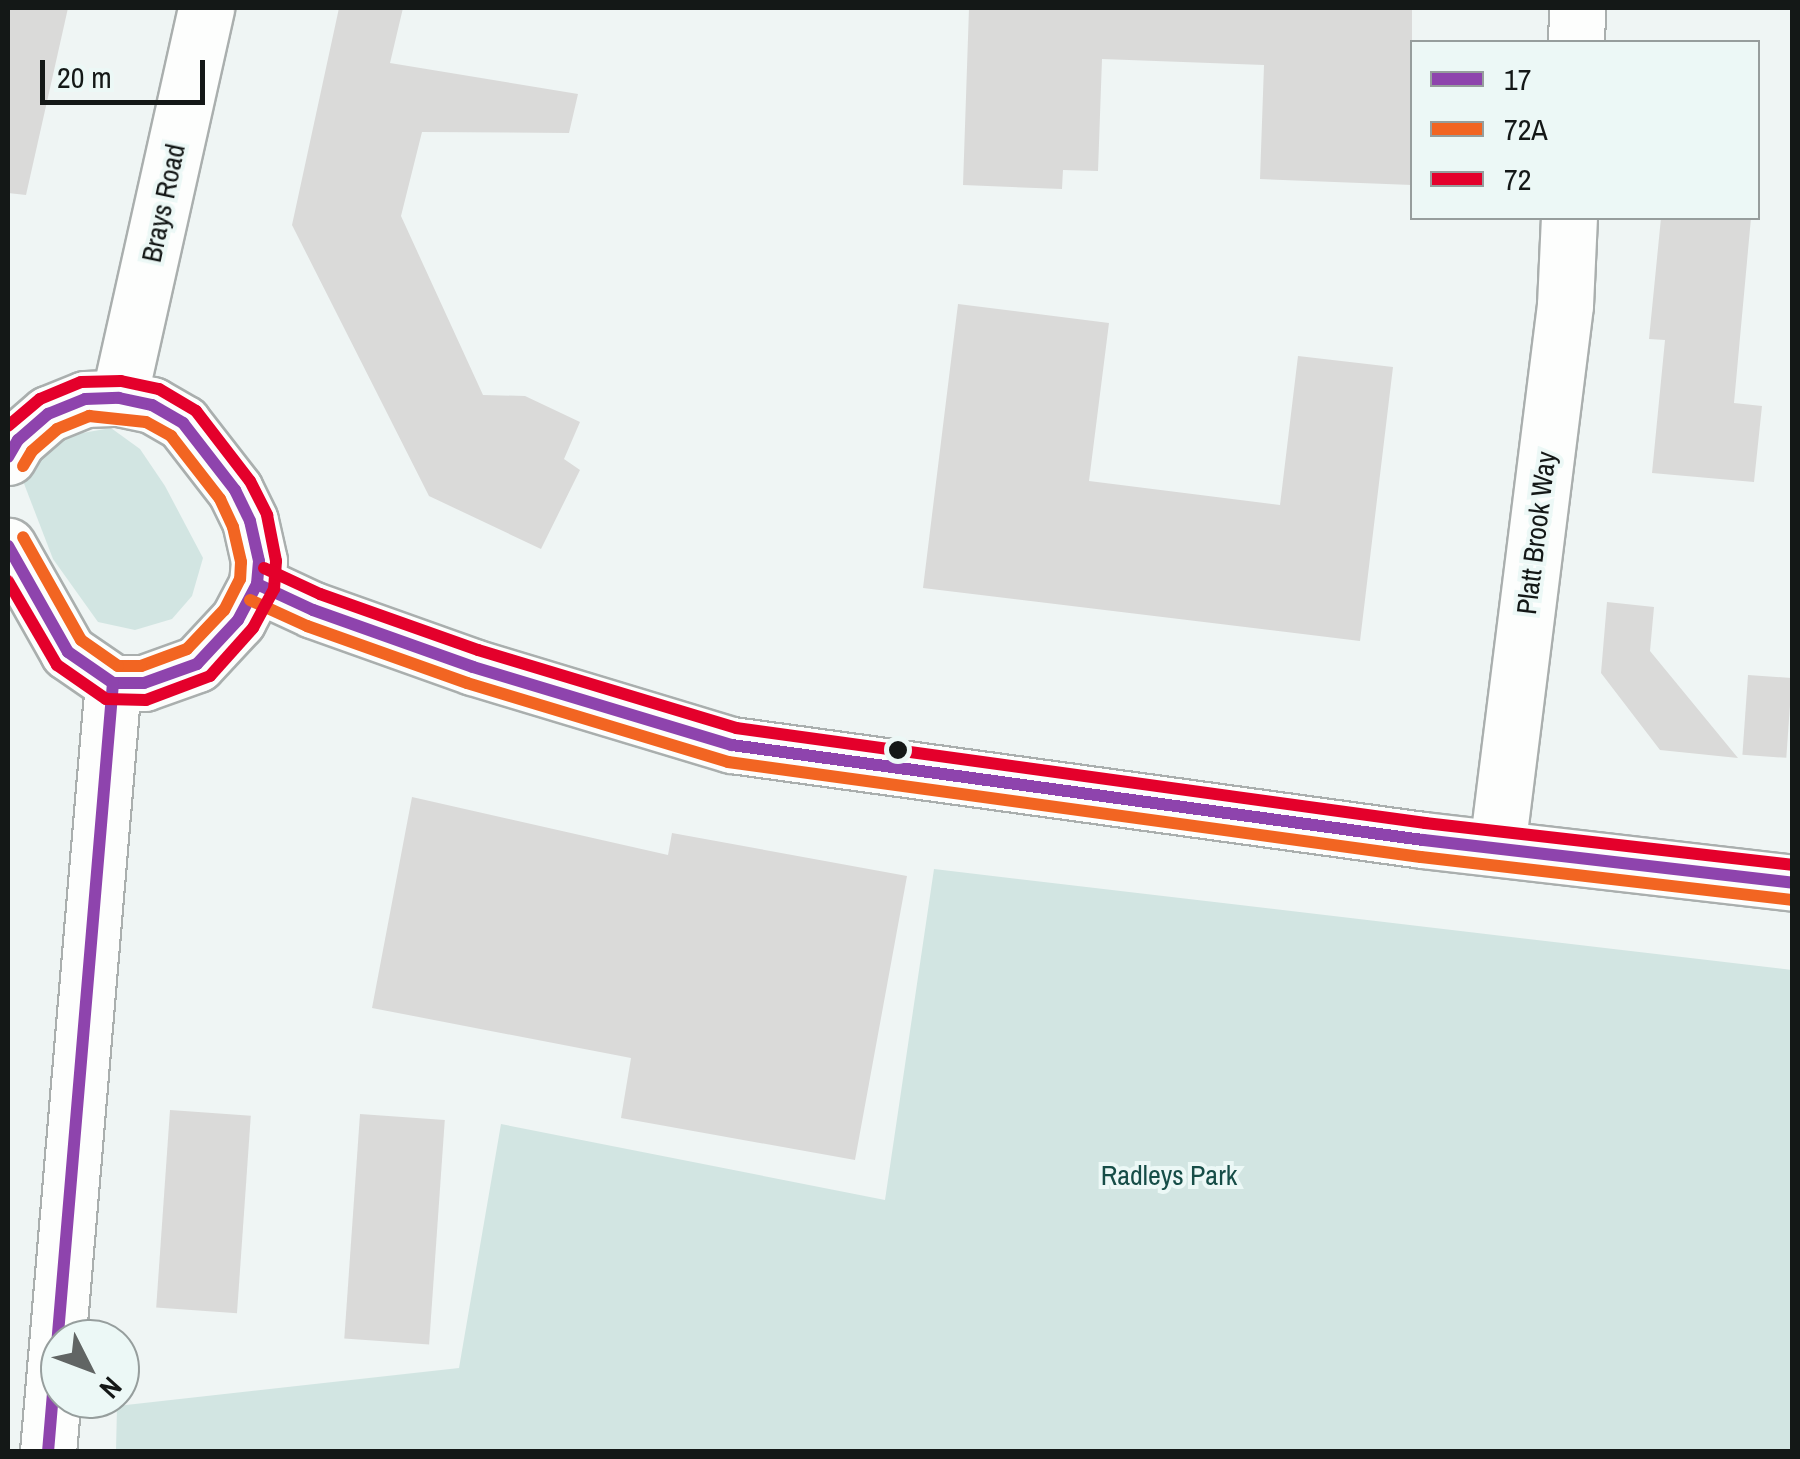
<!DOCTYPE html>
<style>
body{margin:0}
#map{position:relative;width:1800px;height:1459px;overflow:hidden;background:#eff5f4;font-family:"Archivo Narrow",sans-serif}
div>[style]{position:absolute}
.green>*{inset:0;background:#d2e5e2}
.building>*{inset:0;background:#dadad9;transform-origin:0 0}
.roads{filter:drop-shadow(2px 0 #aaafae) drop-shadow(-2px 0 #aaafae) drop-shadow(0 2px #aaafae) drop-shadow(0 -2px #aaafae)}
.minor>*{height:55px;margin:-27.5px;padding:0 27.5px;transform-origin:27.5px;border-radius:27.5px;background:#fdfefd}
.tertiary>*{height:55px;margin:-27.5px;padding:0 27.5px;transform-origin:27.5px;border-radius:27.5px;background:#fdfefd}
.bus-1>*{height:12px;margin:-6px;padding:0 6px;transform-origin:6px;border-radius:6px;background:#8e44ad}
.bus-2>*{height:12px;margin:-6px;padding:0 6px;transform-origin:6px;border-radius:6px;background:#f26522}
.bus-3>*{height:12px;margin:-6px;padding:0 6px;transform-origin:6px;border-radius:6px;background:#e4002b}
.dots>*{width:28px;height:28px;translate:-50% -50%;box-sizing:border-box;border:5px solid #ecf8f6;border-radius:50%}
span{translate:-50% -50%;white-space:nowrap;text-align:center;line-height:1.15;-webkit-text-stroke:8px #ecf8f6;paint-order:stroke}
.street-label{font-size:28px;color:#141817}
.park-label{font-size:28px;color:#164d47}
.frame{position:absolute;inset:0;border:10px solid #141817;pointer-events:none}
.legend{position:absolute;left:1410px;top:40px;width:350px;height:180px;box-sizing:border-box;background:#ecf8f6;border:2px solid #969e9d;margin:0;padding:12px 18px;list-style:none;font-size:30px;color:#141817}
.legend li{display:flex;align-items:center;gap:20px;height:50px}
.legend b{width:50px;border:2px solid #969e9d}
.north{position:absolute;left:40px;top:1319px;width:100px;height:100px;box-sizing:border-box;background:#ecf8f6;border:2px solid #969e9d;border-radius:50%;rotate:132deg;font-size:28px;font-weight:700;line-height:40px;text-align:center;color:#141817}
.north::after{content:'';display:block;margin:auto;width:35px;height:45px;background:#616564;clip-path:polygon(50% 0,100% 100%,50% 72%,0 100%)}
.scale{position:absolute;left:40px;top:60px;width:165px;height:45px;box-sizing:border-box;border:5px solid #141817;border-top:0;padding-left:12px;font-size:30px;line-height:35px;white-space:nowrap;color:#141817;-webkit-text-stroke:8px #ecf8f6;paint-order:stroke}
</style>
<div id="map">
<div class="green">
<div style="clip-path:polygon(111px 428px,140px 449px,165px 486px,203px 558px,192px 596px,172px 619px,135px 630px,98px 622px,53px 559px,23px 481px,45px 449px,71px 435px)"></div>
<div style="clip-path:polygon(934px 869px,1792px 970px,1792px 1451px,116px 1451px,117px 1406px,459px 1368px,501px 1124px,885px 1200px)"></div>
</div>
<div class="building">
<div style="clip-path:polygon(8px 8px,68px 8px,26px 195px,8px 193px)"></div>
<div style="clip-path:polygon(339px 8px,403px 8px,390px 63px,578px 94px,569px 133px,422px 132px,401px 216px,483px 395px,525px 396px,580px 422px,564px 459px,580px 470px,541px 549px,429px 496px,292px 225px)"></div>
<div style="clip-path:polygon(969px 8px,1412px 8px,1412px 185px,1260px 179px,1264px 65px,1102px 59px,1098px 171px,1063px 170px,1062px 189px,963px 185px)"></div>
<div style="clip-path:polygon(1661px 218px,1751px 218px,1734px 403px,1762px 406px,1754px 482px,1652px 473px,1665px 340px,1649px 339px)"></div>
<div style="clip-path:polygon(958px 304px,1109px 323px,1089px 481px,1280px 505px,1298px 356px,1393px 367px,1360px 641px,923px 588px)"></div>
<div style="clip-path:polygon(1607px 602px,1654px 607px,1650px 651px,1738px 758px,1660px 750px,1601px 673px)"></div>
<div style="left:1748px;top:675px;width:44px;height:80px;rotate:4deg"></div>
<div style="clip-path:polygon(412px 797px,668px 855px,672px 833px,907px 876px,855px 1160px,621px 1118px,631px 1058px,372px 1008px)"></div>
<div style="left:170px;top:1110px;width:81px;height:198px;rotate:4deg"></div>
<div style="left:360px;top:1114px;width:85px;height:225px;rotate:4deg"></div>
</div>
<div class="roads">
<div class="minor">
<div style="left:1576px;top:42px;width:34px;rotate:-88deg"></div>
<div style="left:1497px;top:848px;width:547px;rotate:-82.86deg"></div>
<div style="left:1565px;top:305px;width:87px;rotate:-87.4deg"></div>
</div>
<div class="tertiary">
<div style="left:119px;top:398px;width:400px;rotate:-77.4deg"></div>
<div style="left:8px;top:457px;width:20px;rotate:-60deg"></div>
<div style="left:18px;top:440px;width:40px;rotate:-41deg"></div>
<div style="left:48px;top:414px;width:40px;rotate:-22deg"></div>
<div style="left:85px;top:399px;width:34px;rotate:-2deg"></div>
<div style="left:119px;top:398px;width:34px;rotate:12deg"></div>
<div style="left:152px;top:405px;width:36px;rotate:30deg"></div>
<div style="left:183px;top:423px;width:85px;rotate:52.2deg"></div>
<div style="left:235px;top:490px;width:34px;rotate:64deg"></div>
<div style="left:250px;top:521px;width:41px;rotate:77.3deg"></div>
<div style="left:259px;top:561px;width:23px;rotate:95deg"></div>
<div style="left:257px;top:584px;width:41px;rotate:117.8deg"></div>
<div style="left:238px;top:620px;width:60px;rotate:133deg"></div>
<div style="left:197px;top:664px;width:56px;rotate:160.3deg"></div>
<div style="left:144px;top:683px;width:31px;rotate:180deg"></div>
<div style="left:113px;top:683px;width:55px;rotate:-145.4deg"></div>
<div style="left:68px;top:652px;width:122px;rotate:-119.5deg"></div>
<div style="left:257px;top:584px;width:62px;rotate:24.9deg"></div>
<div style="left:313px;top:610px;width:170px;rotate:19.6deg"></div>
<div style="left:473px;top:667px;width:270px;rotate:16.8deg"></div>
<div style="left:732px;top:745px;width:697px;rotate:7.83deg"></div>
<div style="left:1423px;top:840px;width:371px;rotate:6.6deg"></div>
<div style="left:48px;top:1452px;width:772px;rotate:-85.17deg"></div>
</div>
</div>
<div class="bus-1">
<div style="left:8px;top:457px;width:20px;rotate:-60deg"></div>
<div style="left:18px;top:440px;width:40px;rotate:-41deg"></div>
<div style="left:48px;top:414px;width:40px;rotate:-22deg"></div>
<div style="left:85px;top:399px;width:34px;rotate:-2deg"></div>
<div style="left:119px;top:398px;width:34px;rotate:12deg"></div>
<div style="left:152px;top:405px;width:36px;rotate:30deg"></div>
<div style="left:183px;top:423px;width:85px;rotate:52.2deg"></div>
<div style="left:235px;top:490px;width:34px;rotate:64deg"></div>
<div style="left:250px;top:521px;width:41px;rotate:77.3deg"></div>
<div style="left:259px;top:561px;width:23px;rotate:95deg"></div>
<div style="left:257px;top:584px;width:41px;rotate:117.8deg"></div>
<div style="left:238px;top:620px;width:60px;rotate:133deg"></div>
<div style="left:197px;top:664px;width:56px;rotate:160.3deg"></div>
<div style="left:144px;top:683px;width:31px;rotate:180deg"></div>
<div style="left:113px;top:683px;width:55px;rotate:-145.4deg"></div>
<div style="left:68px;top:652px;width:122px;rotate:-119.5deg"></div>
<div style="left:257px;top:584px;width:62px;rotate:24.9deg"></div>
<div style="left:313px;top:610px;width:170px;rotate:19.6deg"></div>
<div style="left:473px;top:667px;width:270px;rotate:16.8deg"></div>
<div style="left:732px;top:745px;width:697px;rotate:7.83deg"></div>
<div style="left:1423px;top:840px;width:371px;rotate:6.6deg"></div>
<div style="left:48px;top:1452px;width:772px;rotate:-85.17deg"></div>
</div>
<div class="bus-2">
<div style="left:23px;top:466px;width:17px;rotate:-59deg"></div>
<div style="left:32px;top:451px;width:33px;rotate:-41deg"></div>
<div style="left:57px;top:429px;width:35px;rotate:-22deg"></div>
<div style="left:89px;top:416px;width:57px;rotate:6deg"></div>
<div style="left:146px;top:422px;width:29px;rotate:29deg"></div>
<div style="left:171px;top:436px;width:80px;rotate:52.1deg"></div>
<div style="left:220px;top:499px;width:31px;rotate:65deg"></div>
<div style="left:233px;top:527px;width:36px;rotate:77deg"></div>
<div style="left:241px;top:562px;width:17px;rotate:93deg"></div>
<div style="left:240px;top:579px;width:35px;rotate:117deg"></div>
<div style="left:224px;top:610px;width:54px;rotate:133.5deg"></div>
<div style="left:187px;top:649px;width:49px;rotate:159.7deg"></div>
<div style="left:141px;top:666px;width:23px;rotate:180deg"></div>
<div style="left:118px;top:666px;width:45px;rotate:-144.9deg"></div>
<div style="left:81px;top:640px;width:118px;rotate:-119.4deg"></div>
<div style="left:250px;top:600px;width:63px;rotate:24.5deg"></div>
<div style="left:307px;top:626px;width:170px;rotate:19.6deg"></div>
<div style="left:467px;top:683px;width:273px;rotate:16.8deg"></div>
<div style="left:728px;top:762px;width:699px;rotate:7.81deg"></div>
<div style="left:1421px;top:857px;width:371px;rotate:6.6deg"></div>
</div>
<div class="bus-3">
<div style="left:8px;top:426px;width:42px;rotate:-40.2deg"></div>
<div style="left:40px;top:399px;width:44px;rotate:-22.5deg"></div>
<div style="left:81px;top:382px;width:40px;rotate:-1.4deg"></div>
<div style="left:121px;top:381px;width:39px;rotate:12deg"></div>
<div style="left:159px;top:389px;width:43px;rotate:30.7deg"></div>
<div style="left:196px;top:411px;width:88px;rotate:52.4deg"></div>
<div style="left:250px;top:481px;width:38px;rotate:63deg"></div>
<div style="left:267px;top:515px;width:47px;rotate:78.9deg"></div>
<div style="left:276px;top:561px;width:28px;rotate:94deg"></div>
<div style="left:274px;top:589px;width:44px;rotate:118.3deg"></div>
<div style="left:253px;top:628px;width:64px;rotate:131.9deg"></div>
<div style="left:210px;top:676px;width:68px;rotate:159.4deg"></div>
<div style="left:146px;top:700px;width:40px;rotate:-178.6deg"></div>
<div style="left:106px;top:699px;width:60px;rotate:-145.2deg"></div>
<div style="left:57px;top:665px;width:97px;rotate:-120.3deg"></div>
<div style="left:264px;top:568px;width:62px;rotate:24.9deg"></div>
<div style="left:320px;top:594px;width:168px;rotate:19.5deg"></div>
<div style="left:478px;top:650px;width:270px;rotate:16.8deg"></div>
<div style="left:736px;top:728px;width:696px;rotate:7.85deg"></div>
<div style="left:1425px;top:823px;width:369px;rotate:6.5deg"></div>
</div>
<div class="dots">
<div style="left:898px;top:750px;background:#141817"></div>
</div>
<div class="street-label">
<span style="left:163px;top:203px;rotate:-78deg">Brays Road</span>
<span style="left:1536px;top:533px;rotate:-83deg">Platt Brook Way</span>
</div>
<div class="park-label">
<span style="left:1169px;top:1175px">Radleys Park</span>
</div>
<div class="frame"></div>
<ul class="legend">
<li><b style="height:12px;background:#8e44ad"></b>17</li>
<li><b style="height:12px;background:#f26522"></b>72A</li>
<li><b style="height:12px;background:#e4002b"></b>72</li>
</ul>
<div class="north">N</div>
<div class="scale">20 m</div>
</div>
